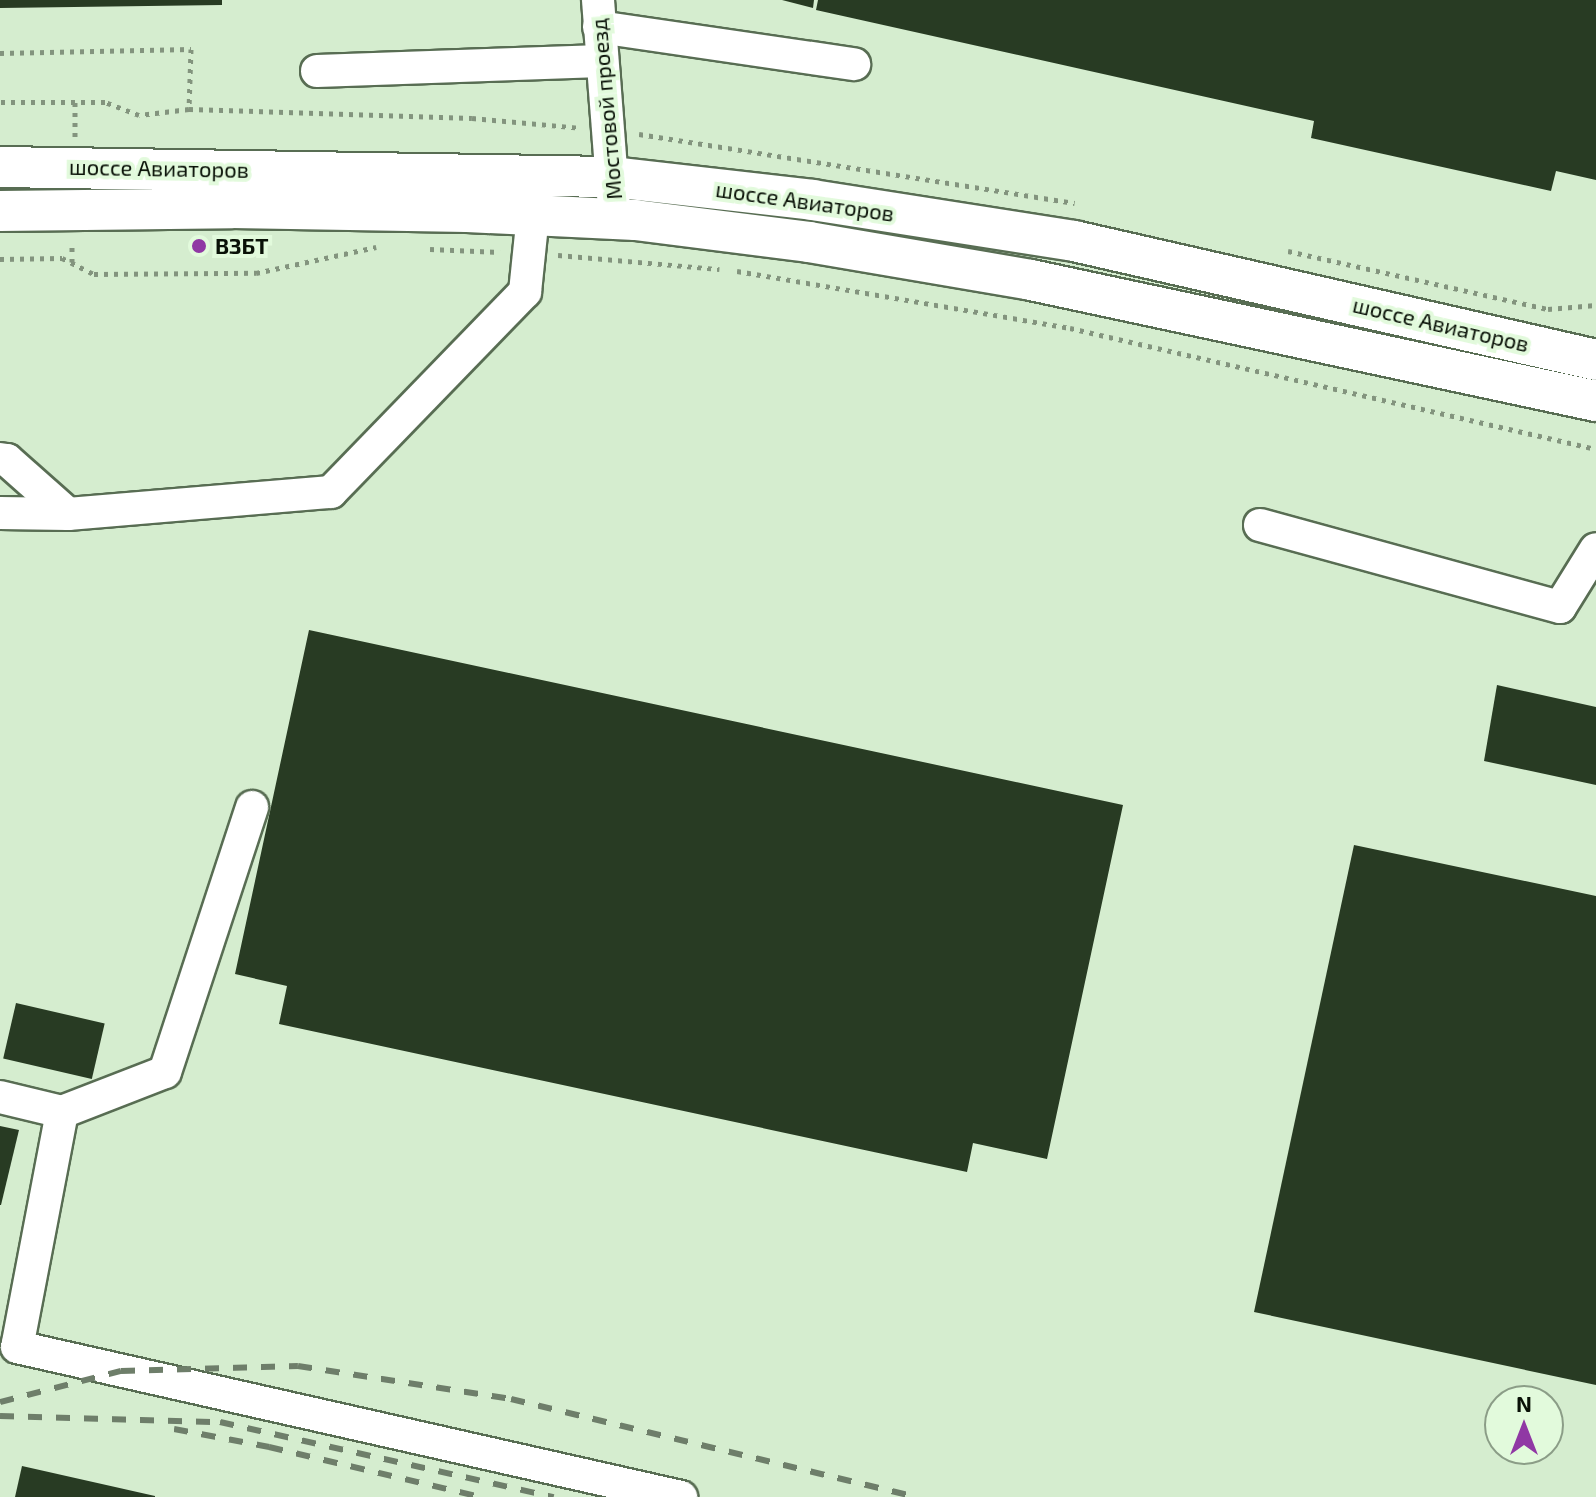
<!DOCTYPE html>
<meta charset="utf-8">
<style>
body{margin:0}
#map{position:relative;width:1596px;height:1497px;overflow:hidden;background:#d5edcf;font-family:"Exo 2",sans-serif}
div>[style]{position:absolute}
.building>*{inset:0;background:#283b23;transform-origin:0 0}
.path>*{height:5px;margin-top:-2.5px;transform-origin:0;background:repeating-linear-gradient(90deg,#83947e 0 4px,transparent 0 10px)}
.roads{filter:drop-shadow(2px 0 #586d53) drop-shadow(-2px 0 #586d53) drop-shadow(0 2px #586d53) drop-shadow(0 -2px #586d53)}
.minor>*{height:32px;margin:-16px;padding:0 16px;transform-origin:16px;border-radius:16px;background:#fff}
.major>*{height:40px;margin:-20px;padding:0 20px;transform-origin:20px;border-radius:20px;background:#fff}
.rail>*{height:6px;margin-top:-3px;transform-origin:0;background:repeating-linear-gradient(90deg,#6e7e6a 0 14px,transparent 0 28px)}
.dots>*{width:22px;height:22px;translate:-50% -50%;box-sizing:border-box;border:4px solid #e2fadc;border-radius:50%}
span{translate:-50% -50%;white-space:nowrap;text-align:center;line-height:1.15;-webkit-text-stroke:8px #e2fadc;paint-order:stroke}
.street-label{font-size:22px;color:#091107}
.poi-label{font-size:22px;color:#091107;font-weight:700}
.left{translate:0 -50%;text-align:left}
.north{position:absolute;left:1484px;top:1385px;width:80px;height:80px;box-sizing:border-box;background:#e2fadc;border:2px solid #8b9d87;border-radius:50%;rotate:0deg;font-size:22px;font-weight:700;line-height:32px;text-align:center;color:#091107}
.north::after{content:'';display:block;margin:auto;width:28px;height:36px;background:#9038a4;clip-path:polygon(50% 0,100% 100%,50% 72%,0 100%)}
</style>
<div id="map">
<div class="building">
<div style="clip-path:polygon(0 0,222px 0,222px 5px,0 8px)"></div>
<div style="clip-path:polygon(782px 0,814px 0,813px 8px)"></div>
<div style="clip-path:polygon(818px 0,1596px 0,1596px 180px,1556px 171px,1551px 191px,1311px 138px,1314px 121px,816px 10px)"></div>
<div style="clip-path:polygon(309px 630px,1123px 805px,1047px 1159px,973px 1143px,967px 1172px,279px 1024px,287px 986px,235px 974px)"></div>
<div style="clip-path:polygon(1497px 685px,1596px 707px,1596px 785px,1484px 761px)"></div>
<div style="clip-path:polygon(1354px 845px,1596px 896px,1596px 1385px,1254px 1312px)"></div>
<div style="left:16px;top:1003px;width:91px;height:57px;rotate:13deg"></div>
<div style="clip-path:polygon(0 1126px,19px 1130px,1px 1205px,0 1205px)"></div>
<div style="clip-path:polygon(22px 1466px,155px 1496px,155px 1497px,15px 1497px)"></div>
</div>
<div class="path">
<div style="left:0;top:53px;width:191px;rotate:-1.2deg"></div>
<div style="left:191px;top:49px;width:60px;rotate:91.9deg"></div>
<div style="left:189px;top:109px;width:50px;rotate:173.2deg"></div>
<div style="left:139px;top:115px;width:36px;rotate:-159deg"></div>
<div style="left:105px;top:102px;width:105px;rotate:180deg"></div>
<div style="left:189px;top:109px;width:283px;rotate:1.8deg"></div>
<div style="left:472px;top:118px;width:109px;rotate:5.2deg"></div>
<div style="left:639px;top:134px;width:441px;rotate:9deg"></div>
<div style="left:75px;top:137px;width:35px;rotate:-90deg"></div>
<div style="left:430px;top:249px;width:70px;rotate:2.5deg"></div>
<div style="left:1288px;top:251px;width:266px;rotate:12.6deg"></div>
<div style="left:1548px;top:309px;width:48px;rotate:-4.8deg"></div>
<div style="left:558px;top:255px;width:162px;rotate:5deg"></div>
<div style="left:0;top:259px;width:62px;rotate:-0.9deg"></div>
<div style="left:62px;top:258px;width:36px;rotate:27deg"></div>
<div style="left:94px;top:274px;width:162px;rotate:-0.4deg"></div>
<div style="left:256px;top:273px;width:123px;rotate:-12.2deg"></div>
<div style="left:72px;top:262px;width:19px;rotate:-90deg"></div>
<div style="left:737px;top:271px;width:338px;rotate:9.7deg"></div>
<div style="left:1070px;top:328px;width:540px;rotate:12.95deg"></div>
</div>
<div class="roads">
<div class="minor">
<div style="left:598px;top:0;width:220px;rotate:85.6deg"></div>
<div style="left:599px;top:27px;width:258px;rotate:8.3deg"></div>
<div style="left:317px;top:71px;width:284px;rotate:-2deg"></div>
<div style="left:0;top:459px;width:7px;rotate:8deg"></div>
<div style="left:7px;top:460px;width:81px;rotate:41.5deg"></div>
<div style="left:68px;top:514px;width:264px;rotate:-4.8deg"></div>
<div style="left:331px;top:492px;width:279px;rotate:-45.9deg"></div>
<div style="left:525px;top:292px;width:77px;rotate:-84.1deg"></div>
<div style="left:0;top:513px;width:68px;rotate:0.8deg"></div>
<div style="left:1260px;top:525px;width:311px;rotate:15.3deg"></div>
<div style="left:1560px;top:607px;width:68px;rotate:-58.2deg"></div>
<div style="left:0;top:1097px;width:64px;rotate:13.6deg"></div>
<div style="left:62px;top:1112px;width:239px;rotate:100.8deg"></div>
<div style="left:17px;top:1347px;width:681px;rotate:12.73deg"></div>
<div style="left:62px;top:1112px;width:110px;rotate:-21.2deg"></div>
<div style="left:165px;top:1072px;width:279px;rotate:-71.8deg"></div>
</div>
<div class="major">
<div style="left:0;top:167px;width:611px;rotate:0.94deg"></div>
<div style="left:611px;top:177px;width:203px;rotate:6.5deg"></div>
<div style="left:813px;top:200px;width:264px;rotate:8.9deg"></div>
<div style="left:1074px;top:241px;width:535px;rotate:12.84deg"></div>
<div style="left:0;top:211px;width:232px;rotate:-0.7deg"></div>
<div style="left:232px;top:208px;width:235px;rotate:1deg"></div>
<div style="left:467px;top:212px;width:168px;rotate:2.7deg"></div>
<div style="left:635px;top:220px;width:175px;rotate:7.2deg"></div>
<div style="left:809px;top:242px;width:225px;rotate:9.7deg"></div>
<div style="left:1031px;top:280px;width:578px;rotate:12.09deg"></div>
</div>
</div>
<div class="rail">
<div style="left:0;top:1402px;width:125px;rotate:-14.4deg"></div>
<div style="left:121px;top:1371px;width:177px;rotate:-1.6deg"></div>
<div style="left:298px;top:1366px;width:216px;rotate:8.8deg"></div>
<div style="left:511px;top:1399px;width:418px;rotate:13.6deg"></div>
<div style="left:0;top:1416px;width:220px;rotate:1.6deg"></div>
<div style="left:220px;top:1422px;width:342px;rotate:12.7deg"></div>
<div style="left:174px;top:1429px;width:97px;rotate:10.7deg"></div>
<div style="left:269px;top:1447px;width:217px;rotate:13.3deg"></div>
</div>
<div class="dots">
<div style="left:199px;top:246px;background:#9038a4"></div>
</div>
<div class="street-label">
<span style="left:606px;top:109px;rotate:-95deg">Мостовой проезд</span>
<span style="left:159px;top:168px;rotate:1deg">шоссе Авиаторов</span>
<span style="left:805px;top:201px;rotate:8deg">шоссе Авиаторов</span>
<span style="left:1441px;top:324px;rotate:13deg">шоссе Авиаторов</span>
</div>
<div class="poi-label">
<span class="left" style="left:215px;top:246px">ВЗБТ</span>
</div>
<div class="north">N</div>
</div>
